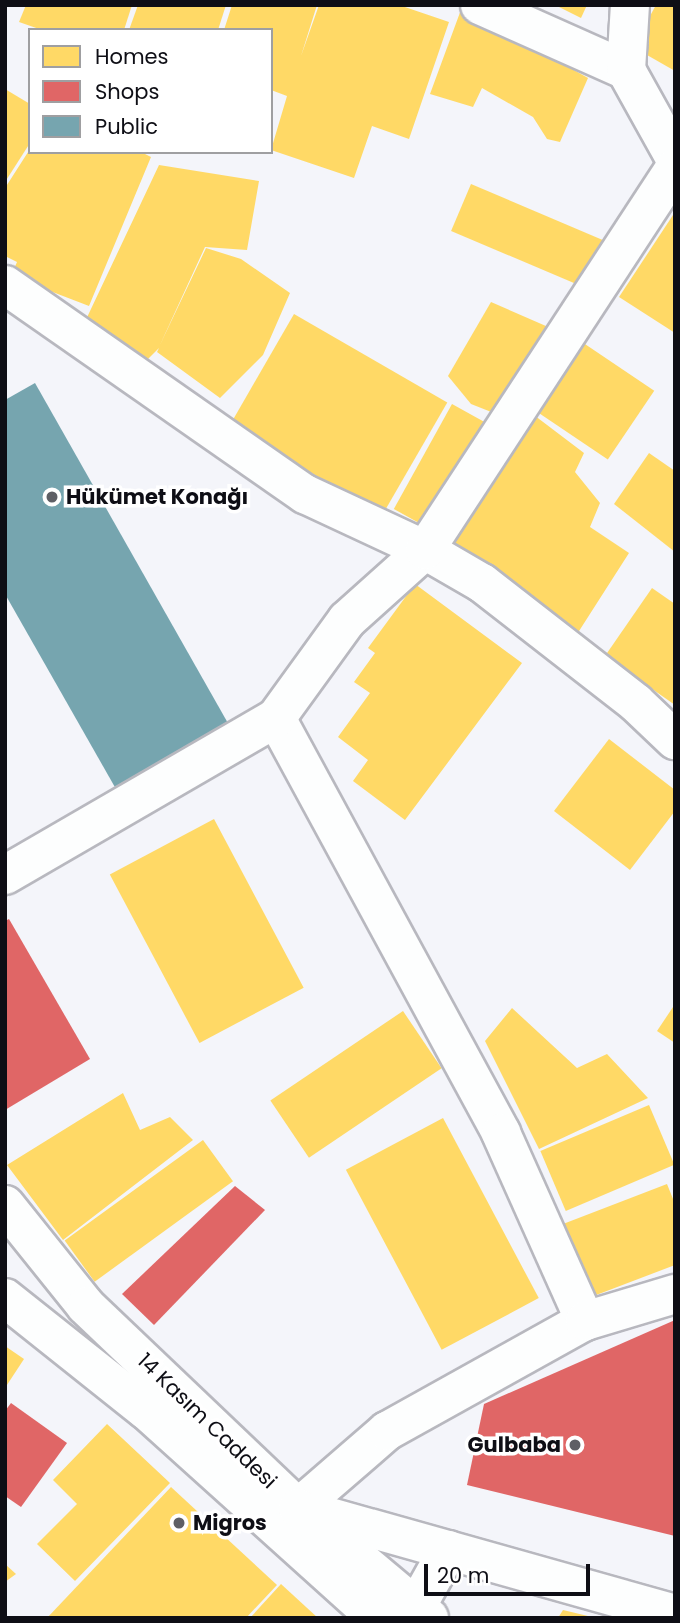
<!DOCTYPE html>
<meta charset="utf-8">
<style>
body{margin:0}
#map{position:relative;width:680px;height:1623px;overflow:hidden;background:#f4f5fa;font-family:Poppins,sans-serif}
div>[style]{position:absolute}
.homes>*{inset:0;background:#ffd966;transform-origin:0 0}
.shops>*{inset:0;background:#e06666}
.public>*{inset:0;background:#76a5af}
.roads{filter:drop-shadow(2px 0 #b8b8bf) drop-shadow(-2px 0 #b8b8bf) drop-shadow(0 2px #b8b8bf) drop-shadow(0 -2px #b8b8bf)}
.minor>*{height:38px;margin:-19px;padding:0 19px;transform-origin:19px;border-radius:19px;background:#fdfefe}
.tertiary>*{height:38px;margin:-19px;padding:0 19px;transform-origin:19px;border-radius:19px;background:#fdfefe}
.dots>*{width:19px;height:19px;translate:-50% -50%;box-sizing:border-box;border:4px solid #fff;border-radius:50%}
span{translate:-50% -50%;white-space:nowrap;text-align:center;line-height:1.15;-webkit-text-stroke:7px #fff;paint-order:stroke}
.poi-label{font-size:21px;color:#0e0e15;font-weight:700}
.left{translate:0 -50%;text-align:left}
.right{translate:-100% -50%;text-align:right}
.street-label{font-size:21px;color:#0e0e15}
.frame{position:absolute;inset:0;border:7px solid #0e0e15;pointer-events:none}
.legend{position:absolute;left:28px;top:28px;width:245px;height:126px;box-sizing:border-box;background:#fff;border:2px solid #9f9fa1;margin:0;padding:9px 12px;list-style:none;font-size:21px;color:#0e0e15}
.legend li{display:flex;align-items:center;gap:14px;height:35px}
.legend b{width:35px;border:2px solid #9f9fa1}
.scale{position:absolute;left:424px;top:1564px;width:166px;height:32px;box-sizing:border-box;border:4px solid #0e0e15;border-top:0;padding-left:9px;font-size:21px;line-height:24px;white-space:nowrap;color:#0e0e15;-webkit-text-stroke:5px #fff;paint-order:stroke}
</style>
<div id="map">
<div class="homes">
<div style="clip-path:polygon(26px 5px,132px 5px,124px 30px,42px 30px,19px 22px)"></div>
<div style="clip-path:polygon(138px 5px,226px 5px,218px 30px,129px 30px)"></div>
<div style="clip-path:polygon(232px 5px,317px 5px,301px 56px,319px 5px,399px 5px,449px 22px,409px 139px,372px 126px,354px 178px,271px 150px,287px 96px,271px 90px,271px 30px,224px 30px)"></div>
<div style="clip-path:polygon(555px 5px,587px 5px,581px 18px)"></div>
<div style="clip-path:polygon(656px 5px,675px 5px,675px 71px,633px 47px)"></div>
<div style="clip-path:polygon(462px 7px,588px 78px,560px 142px,547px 139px,533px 117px,482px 88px,473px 107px,430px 94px)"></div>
<div style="clip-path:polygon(5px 89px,30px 104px,30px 143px,5px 182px)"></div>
<div style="clip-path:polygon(30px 149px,141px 152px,151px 157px,89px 306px,11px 276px,17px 262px,5px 256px,5px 188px)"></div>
<div style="clip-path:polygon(159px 165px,259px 181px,247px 250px,205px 247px,159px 347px,206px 248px,241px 259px,290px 293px,263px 355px,220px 398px,157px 352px,159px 348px,143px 364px,82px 328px)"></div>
<div style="left:471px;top:184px;width:152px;height:51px;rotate:23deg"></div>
<div style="clip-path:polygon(675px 212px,675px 333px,619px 297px)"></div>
<div style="clip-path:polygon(491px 302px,562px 333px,509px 419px,471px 404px,448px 376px)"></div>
<div style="left:294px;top:314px;width:177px;height:129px;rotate:30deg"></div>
<div style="left:573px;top:336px;width:98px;height:83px;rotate:34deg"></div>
<div style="left:452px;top:404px;width:50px;height:120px;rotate:29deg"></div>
<div style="clip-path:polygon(522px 406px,584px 453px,575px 472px,600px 503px,590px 527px,629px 553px,572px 642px,434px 543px)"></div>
<div style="clip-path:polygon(649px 453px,675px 471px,675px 552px,614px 504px)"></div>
<div style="clip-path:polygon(415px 584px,522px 663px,405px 820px,353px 781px,368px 760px,338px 737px,370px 693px,354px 682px,375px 653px,368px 648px)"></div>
<div style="clip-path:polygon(652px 588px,675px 604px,675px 705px,605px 656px)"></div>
<div style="clip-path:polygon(609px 739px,675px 790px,675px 811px,630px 870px,554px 811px)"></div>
<div style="left:214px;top:819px;width:191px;height:118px;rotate:62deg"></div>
<div style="clip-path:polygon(675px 1004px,675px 1043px,657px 1031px)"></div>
<div style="clip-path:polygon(512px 1008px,577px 1068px,607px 1054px,648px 1098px,539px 1149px,485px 1041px)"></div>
<div style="left:403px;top:1011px;width:69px;height:160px;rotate:56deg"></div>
<div style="clip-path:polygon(123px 1093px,140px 1130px,170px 1117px,193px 1140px,63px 1240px,7px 1165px)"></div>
<div style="left:649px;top:1105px;width:65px;height:118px;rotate:67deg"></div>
<div style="left:443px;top:1118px;width:204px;height:110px;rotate:62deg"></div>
<div style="left:203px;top:1140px;width:51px;height:171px;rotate:54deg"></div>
<div style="clip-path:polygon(667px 1184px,675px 1204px,675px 1265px,591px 1297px,563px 1224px)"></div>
<div style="clip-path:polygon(5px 1346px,24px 1359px,5px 1388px)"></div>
<div style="clip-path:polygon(107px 1424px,170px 1483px,75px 1581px,37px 1544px,77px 1504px,53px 1480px)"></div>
<div style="clip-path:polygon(171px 1487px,277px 1585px,246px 1618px,47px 1618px)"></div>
<div style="clip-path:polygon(5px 1564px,16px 1574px,5px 1582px)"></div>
<div style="clip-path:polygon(281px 1584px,318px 1618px,250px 1618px)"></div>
<div style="clip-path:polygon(563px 1610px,592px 1617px,592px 1618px,558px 1618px)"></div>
</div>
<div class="shops">
<div style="clip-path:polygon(9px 919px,90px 1059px,5px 1110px,5px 921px)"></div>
<div style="clip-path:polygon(235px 1186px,265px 1210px,154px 1325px,122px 1294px)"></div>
<div style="clip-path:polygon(675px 1320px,675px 1536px,467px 1485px,484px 1404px)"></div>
<div style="clip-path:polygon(11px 1403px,67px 1443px,21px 1507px,5px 1496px,5px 1411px)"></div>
</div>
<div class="public">
<div style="clip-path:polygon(35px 383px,229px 725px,116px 789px,5px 594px,5px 400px)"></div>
</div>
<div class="roads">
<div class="minor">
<div style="left:480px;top:5px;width:160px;rotate:24deg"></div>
<div style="left:626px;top:70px;width:101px;rotate:60.9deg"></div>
<div style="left:626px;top:70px;width:65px;rotate:-86.5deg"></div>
<div style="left:5px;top:285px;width:366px;rotate:34.9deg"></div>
<div style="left:305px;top:494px;width:132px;rotate:25deg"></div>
<div style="left:425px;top:550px;width:66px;rotate:30.1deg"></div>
<div style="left:482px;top:583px;width:195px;rotate:37.9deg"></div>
<div style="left:636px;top:703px;width:54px;rotate:43.5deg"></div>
<div style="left:276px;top:718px;width:472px;rotate:61.5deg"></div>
<div style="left:501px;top:1133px;width:206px;rotate:65.9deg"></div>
<div style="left:5px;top:875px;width:313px;rotate:-30.1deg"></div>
<div style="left:276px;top:718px;width:121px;rotate:-54.1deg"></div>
<div style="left:347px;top:620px;width:105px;rotate:-41.9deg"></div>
<div style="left:425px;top:550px;width:457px;rotate:-56.8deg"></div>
<div style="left:5px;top:1298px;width:180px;rotate:38.5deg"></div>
<div style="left:146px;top:1410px;width:311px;rotate:42deg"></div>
<div style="left:298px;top:1508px;width:118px;rotate:-40.9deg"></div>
<div style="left:387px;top:1431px;width:227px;rotate:-29.1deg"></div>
<div style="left:585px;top:1321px;width:94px;rotate:-16.7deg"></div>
<div style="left:298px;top:1508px;width:392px;rotate:15.7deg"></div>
<div style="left:410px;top:1618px;width:78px;rotate:-60.8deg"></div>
</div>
<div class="tertiary">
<div style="left:5px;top:1205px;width:129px;rotate:51.3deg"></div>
<div style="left:86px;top:1306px;width:293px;rotate:43.6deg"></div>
<div style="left:298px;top:1508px;width:171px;rotate:40deg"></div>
</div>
</div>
<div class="dots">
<div style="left:52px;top:497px;background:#5e5f65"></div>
<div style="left:575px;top:1445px;background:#5e5f65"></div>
<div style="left:179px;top:1523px;background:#5e5f65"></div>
</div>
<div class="poi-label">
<span class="left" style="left:66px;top:497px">Hükümet Konağı</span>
<span class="right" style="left:561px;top:1445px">Gulbaba</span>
<span class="left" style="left:193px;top:1523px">Migros</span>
</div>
<div class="street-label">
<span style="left:207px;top:1421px;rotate:44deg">14 Kasım Caddesi</span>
</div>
<div class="frame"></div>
<ul class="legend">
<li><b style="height:19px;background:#ffd966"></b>Homes</li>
<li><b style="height:19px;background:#e06666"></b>Shops</li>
<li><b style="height:19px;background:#76a5af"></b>Public</li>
</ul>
<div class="scale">20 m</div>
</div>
